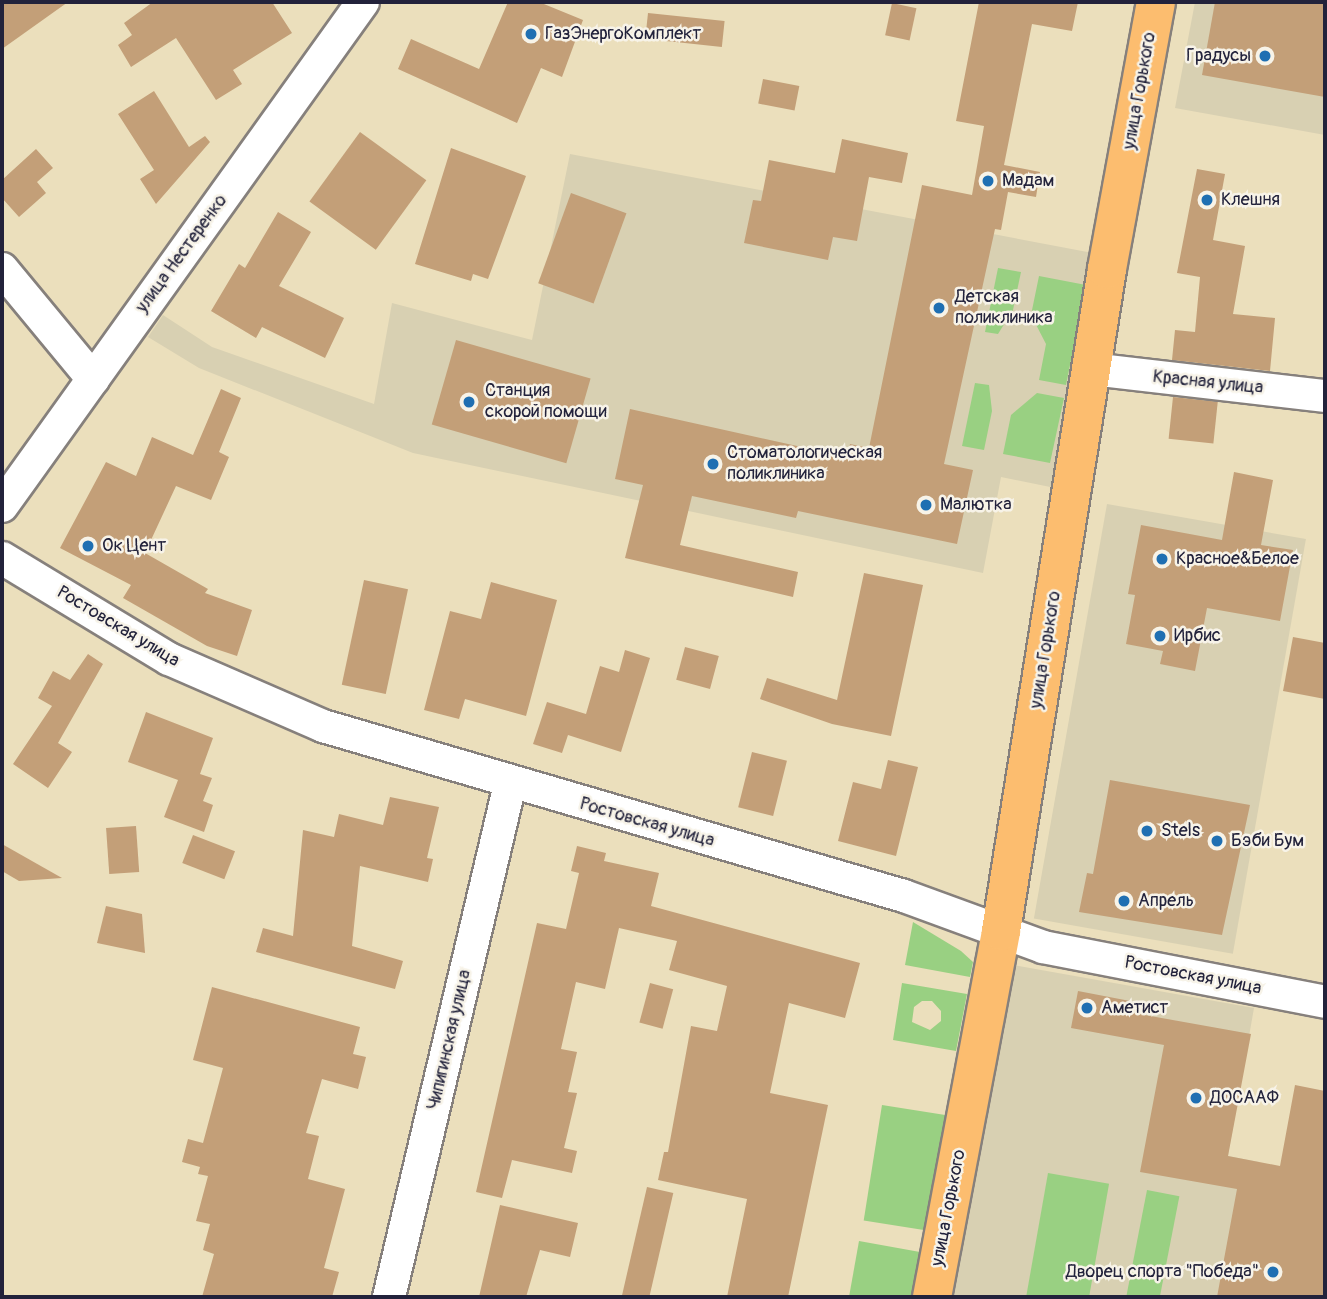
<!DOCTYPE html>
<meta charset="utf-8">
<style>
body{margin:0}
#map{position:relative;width:1327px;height:1299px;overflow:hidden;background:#ebdfbc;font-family:Pangolin,sans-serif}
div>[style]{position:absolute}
.built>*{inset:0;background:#d8d0b2;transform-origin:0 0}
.green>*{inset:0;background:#99d082;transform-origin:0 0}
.building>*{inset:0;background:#c39f78;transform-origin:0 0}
.roads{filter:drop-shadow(2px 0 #86807c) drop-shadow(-2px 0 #86807c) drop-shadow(0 2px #86807c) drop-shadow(0 -2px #86807c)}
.minor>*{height:32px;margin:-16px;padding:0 16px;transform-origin:16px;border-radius:16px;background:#fff}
.major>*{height:38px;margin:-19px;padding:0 19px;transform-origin:19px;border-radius:19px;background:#fcbd6f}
.dots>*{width:19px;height:19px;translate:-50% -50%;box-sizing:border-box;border:4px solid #f7f3e8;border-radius:50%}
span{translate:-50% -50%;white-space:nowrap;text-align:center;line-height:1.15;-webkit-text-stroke:5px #f7f3e8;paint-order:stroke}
.poi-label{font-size:18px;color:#22223b}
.left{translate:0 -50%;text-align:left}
.right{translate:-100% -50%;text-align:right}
.street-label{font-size:18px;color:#22223b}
.frame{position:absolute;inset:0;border:4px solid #22223b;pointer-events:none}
</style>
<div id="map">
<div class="built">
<div style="clip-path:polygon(1195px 2px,1325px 2px,1325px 135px,1175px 108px)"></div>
<div style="clip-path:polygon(570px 154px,1098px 254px,1060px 489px,1001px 477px,983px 573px,413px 453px,199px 368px,148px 337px,163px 315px,212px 347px,374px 404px,392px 303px,532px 340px)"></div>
<div style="left:1107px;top:504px;width:202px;height:421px;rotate:10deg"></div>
<div style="clip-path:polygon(1013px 965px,1254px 1008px,1228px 1156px,1259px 1162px,1253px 1192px,1325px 1205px,1325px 1297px,952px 1297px)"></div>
</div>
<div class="green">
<div style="clip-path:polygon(998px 268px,1021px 272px,1013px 310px,998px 334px,985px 332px)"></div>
<div style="clip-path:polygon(1039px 276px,1086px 285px,1066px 385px,1039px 380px,1046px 344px,1031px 315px)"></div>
<div style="clip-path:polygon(975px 383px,989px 385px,992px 411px,984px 450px,962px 446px)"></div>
<div style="clip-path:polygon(1037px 393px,1064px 398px,1050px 463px,1003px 454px,1011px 415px)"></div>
<div style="clip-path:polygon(913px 922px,961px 951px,973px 962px,970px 977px,905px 965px)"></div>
<div style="clip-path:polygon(evenodd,902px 983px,967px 994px,956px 1051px,893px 1040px,902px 983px,922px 1001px,932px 1001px,941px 1011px,941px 1021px,930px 1030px,912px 1022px,914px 1007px,922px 1001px)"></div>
<div style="left:882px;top:1105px;width:64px;height:117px;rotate:9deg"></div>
<div style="left:1048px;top:1173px;width:62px;height:126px;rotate:10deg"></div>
<div style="left:1147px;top:1190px;width:33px;height:109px;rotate:11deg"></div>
<div style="clip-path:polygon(859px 1241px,920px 1252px,911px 1297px,849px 1297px)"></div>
</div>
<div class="building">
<div style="clip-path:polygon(2px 2px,68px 2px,2px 49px)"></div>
<div style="clip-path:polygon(153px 2px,272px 2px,292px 33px,233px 70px,242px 84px,216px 100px,176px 38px,131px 67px,118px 45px,132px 35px,124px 23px)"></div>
<div style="clip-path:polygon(508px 2px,539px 2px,583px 20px,562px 77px,541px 68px,517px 123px,398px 69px,411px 39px,479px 69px)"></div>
<div style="clip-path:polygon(979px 2px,1078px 2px,1072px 31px,1032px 24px,1004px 165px,1040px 172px,1036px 197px,1008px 192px,1001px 230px,995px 229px,944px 464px,973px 470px,957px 544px,798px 511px,796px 518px,692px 496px,680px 545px,798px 572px,793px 597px,625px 558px,643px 485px,615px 479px,630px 409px,847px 457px,850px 444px,869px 448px,922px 185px,972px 195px,984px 126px,956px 121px)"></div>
<div style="clip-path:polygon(1215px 2px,1325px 2px,1325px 97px,1202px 75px)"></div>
<div style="left:892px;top:3px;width:25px;height:33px;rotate:12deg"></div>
<div style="left:648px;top:13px;width:77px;height:26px;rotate:6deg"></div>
<div style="left:763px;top:79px;width:37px;height:25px;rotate:11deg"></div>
<div style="clip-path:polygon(154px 91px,189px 147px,205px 136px,210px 142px,156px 204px,140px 179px,154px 170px,118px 114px)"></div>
<div style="left:360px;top:132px;width:82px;height:86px;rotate:36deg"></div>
<div style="clip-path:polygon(842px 139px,908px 153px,902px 183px,869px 177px,857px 241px,833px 237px,828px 260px,744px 243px,753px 200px,761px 201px,769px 160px,835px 173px)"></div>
<div style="clip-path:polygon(451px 148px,526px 176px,488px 279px,473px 274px,471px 281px,415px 264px)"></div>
<div style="clip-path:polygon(36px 149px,53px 168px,37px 182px,46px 193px,19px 217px,2px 198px,2px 180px)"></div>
<div style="clip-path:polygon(1197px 169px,1225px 174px,1213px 240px,1245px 246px,1233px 314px,1275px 318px,1270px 371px,1172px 360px,1175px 330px,1195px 332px,1200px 277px,1177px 273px)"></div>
<div style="left:571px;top:193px;width:59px;height:96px;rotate:20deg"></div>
<div style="clip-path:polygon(278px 212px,311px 232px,279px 286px,344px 318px,325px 358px,262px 327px,256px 338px,211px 311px,239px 264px,245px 268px)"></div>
<div style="left:456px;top:340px;width:140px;height:88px;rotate:16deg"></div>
<div style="clip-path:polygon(221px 389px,241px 398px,219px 452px,229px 457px,211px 500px,176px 486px,145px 553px,208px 589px,205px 593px,252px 610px,237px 656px,207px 646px,123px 598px,131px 585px,60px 548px,106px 462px,136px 476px,152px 437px,193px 455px)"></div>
<div style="left:1173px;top:397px;width:45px;height:42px;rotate:6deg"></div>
<div style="clip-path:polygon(1234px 472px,1273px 480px,1261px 545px,1293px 550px,1280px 621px,1207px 608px,1195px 671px,1160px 664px,1163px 651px,1126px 644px,1135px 595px,1128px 594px,1141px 525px,1222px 540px)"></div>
<div style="clip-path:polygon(864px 573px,923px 585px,891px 736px,832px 724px,760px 699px,767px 678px,837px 700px)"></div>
<div style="left:364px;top:580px;width:45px;height:107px;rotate:12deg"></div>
<div style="clip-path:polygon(491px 582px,557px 600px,526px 716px,465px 699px,459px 719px,424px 710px,450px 611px,481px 619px)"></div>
<div style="clip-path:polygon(1293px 637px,1325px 643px,1325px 699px,1283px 691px)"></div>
<div style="left:685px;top:647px;width:35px;height:34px;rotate:15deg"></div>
<div style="clip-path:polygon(625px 650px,650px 658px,621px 752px,568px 735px,562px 753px,533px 744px,547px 702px,586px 714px,600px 666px,619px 672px)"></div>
<div style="clip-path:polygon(88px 654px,103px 664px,58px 743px,72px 752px,48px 788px,13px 764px,52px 706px,38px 698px,53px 671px,70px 680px)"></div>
<div style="clip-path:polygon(146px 712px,213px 738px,200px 774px,212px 778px,203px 801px,213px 805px,204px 832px,164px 817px,178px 780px,128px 762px)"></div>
<div style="left:752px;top:752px;width:36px;height:57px;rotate:14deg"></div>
<div style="clip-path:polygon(888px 760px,918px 767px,896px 856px,838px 841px,853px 782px,881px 789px)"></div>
<div style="clip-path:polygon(1110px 780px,1250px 805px,1222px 935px,1079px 912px,1087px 873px,1093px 874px)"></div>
<div style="clip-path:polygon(390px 797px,439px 807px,427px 858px,433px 859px,428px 882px,360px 866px,352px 946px,403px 961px,395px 989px,256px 952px,263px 928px,293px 936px,303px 830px,334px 837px,339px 814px,383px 825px)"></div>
<div style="left:136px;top:826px;width:46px;height:30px;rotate:86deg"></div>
<div style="left:193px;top:835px;width:45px;height:30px;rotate:21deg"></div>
<div style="clip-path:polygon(2px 844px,62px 878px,19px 881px,2px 871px)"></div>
<div style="clip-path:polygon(577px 846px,606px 853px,604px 861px,659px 873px,651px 906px,860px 963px,845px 1018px,789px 1003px,770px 1093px,828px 1105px,788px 1297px,727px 1297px,747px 1199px,658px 1180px,664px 1152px,668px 1152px,691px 1026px,717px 1031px,727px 986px,669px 970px,677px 941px,619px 928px,605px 989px,576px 982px,561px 1049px,577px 1052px,568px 1092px,577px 1093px,564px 1148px,577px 1151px,572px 1173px,512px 1160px,502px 1198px,476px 1192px,537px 923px,566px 929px,579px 873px,571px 871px)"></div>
<div style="clip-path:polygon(106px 906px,142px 914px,145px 953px,97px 943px)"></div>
<div style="left:650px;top:983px;width:24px;height:41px;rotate:15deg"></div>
<div style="clip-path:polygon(212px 987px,360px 1027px,353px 1054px,366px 1057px,358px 1089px,322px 1079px,306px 1133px,319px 1136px,308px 1179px,345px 1189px,324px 1268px,339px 1272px,332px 1297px,202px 1297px,214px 1254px,203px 1250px,210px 1224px,196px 1221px,208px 1176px,198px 1174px,200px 1167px,182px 1162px,188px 1139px,203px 1143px,223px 1068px,193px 1060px)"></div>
<div style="clip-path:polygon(1078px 991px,1130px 1001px,1128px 1012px,1251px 1034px,1228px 1156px,1280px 1166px,1295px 1085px,1325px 1091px,1325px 1297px,1217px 1297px,1237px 1189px,1140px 1172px,1164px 1045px,1071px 1028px)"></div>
<div style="left:647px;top:1187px;width:27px;height:112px;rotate:13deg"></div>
<div style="clip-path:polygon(500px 1205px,578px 1223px,570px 1257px,540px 1250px,526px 1297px,479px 1297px)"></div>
</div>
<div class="roads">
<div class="minor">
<div style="left:2px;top:269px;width:143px;rotate:50.4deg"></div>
<div style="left:1091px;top:369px;width:236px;rotate:6.6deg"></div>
<div style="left:2px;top:506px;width:620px;rotate:-54.39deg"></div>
<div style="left:2px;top:558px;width:195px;rotate:31.2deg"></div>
<div style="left:169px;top:659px;width:168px;rotate:23.5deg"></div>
<div style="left:323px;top:726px;width:605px;rotate:16.31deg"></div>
<div style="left:904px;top:896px;width:148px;rotate:20.1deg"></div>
<div style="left:1043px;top:947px;width:287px;rotate:11deg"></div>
<div style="left:389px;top:1297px;width:527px;rotate:-76.73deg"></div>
</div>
<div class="major">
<div style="left:932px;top:1297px;width:372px;rotate:-79.3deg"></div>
<div style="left:1001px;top:931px;width:670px;rotate:-80.9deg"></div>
<div style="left:1107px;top:269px;width:271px;rotate:-79.6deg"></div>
</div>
</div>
<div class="dots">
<div style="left:531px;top:34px;background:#1f6fb2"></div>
<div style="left:1265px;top:56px;background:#1f6fb2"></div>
<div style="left:988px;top:181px;background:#1f6fb2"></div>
<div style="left:1207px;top:200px;background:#1f6fb2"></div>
<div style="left:939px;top:308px;background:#1f6fb2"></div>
<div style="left:469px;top:402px;background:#1f6fb2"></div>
<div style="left:713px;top:464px;background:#1f6fb2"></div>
<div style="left:926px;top:505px;background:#1f6fb2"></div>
<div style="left:88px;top:546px;background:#1f6fb2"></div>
<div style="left:1162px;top:559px;background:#1f6fb2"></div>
<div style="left:1160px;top:636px;background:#1f6fb2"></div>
<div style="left:1147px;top:831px;background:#1f6fb2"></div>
<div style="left:1217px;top:841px;background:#1f6fb2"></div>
<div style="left:1124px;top:901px;background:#1f6fb2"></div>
<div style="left:1087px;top:1008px;background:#1f6fb2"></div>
<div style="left:1196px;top:1098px;background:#1f6fb2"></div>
<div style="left:1273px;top:1272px;background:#1f6fb2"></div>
</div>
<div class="poi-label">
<span class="left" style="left:545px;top:34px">ГазЭнергоКомплект</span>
<span class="right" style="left:1251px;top:56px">Градусы</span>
<span class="left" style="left:1002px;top:181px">Мадам</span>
<span class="left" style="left:1221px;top:200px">Клешня</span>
<span class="left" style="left:955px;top:308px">Детская<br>поликлиника</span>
<span class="left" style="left:485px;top:402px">Станция<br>скорой помощи</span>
<span class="left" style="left:727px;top:464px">Стоматологическая<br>поликлиника</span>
<span class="left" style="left:940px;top:505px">Малютка</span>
<span class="left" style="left:102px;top:546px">Ок Цент</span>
<span class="left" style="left:1176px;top:559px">Красное&amp;Белое</span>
<span class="left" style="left:1174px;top:636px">Ирбис</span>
<span class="left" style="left:1161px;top:831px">Stels</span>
<span class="left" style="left:1231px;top:841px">Бэби Бум</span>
<span class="left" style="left:1138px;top:901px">Апрель</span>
<span class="left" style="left:1101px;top:1008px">Аметист</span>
<span class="left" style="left:1210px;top:1098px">ДОСААФ</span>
<span class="right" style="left:1259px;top:1272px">Дворец спорта "Победа"</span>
</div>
<div class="street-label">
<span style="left:1140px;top:91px;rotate:-80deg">улица Горького</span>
<span style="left:182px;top:254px;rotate:-54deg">улица Нестеренко</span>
<span style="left:1208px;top:383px;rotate:6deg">Красная улица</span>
<span style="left:118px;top:627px;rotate:31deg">Ростовская улица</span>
<span style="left:1046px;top:650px;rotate:-81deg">улица Горького</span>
<span style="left:647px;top:823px;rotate:16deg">Ростовская улица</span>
<span style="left:1193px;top:976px;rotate:11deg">Ростовская улица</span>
<span style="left:450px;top:1040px;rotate:-77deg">Чипигинская улица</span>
<span style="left:949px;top:1208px;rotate:-79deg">улица Горького</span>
</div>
<div class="frame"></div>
</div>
